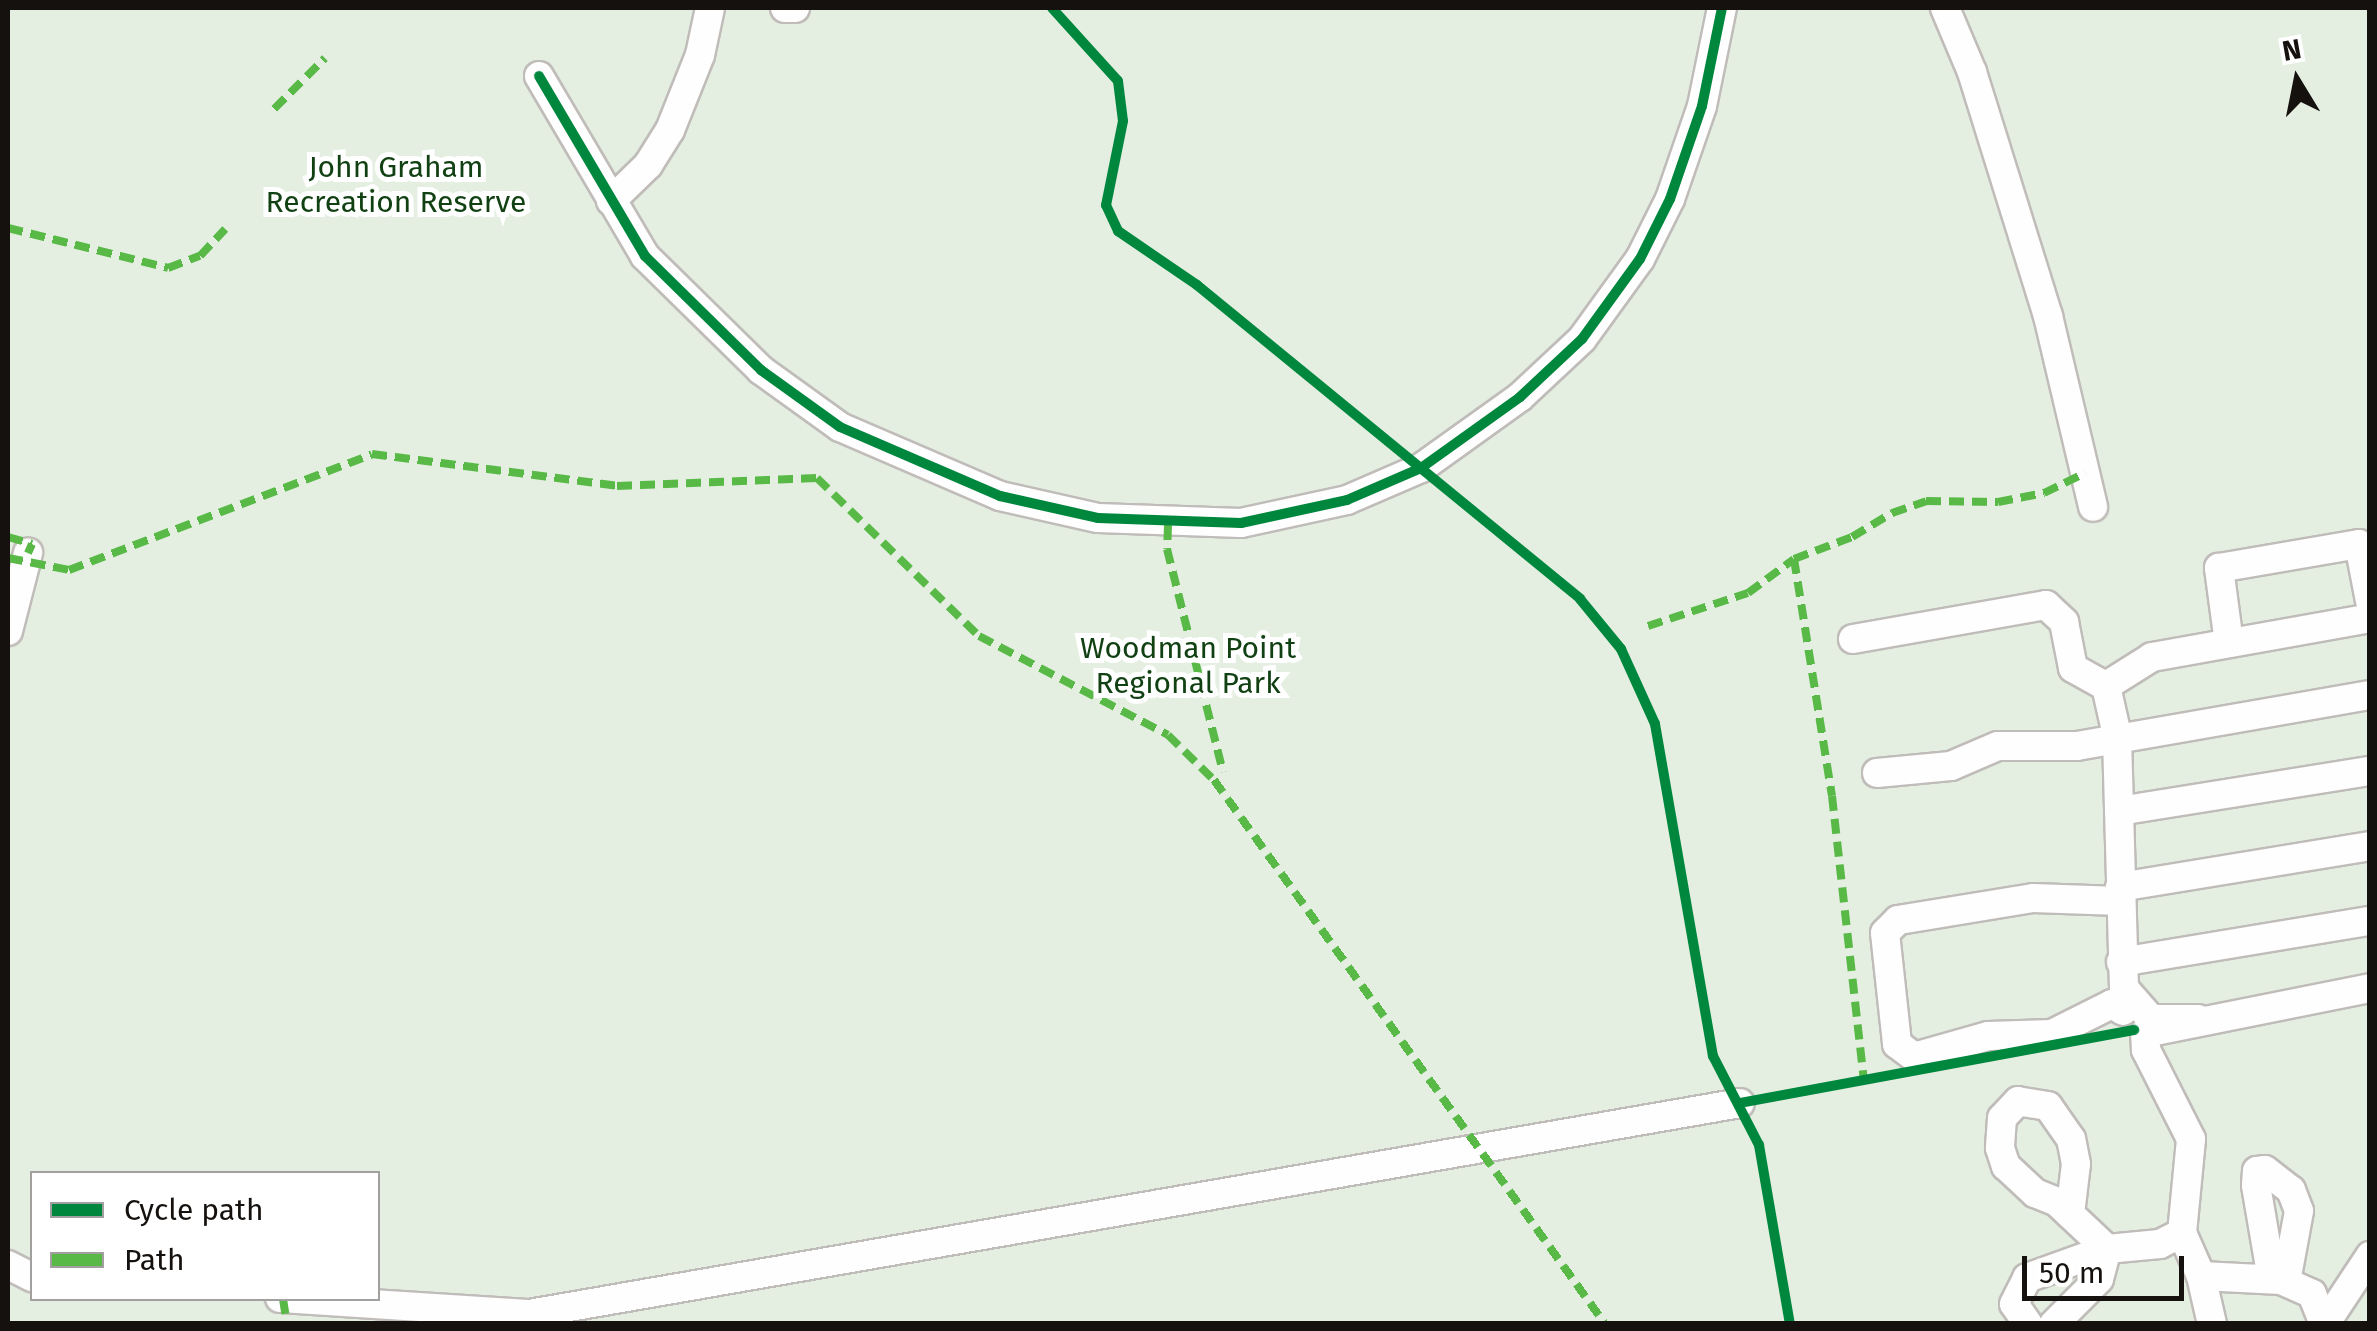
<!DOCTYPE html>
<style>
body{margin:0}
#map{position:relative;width:2377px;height:1331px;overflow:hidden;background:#fcf9f6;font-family:"Fira Sans",sans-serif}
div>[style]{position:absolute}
.green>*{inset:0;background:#e4efe1}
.roads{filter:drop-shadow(2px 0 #c0bcb9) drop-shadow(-2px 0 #c0bcb9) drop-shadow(0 2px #c0bcb9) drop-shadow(0 -2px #c0bcb9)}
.minor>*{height:28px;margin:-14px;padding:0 14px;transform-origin:14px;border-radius:14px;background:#fffefe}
.quiet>*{height:8px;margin-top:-4px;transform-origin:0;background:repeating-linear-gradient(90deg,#58b947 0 15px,transparent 0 23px)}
.cycleway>*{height:10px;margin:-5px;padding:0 5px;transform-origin:5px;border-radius:5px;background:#00873e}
span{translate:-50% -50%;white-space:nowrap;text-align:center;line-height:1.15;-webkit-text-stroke:10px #fff;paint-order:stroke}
.park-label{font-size:30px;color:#114113}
.frame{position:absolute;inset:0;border:10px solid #15110e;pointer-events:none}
.legend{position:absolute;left:30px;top:1171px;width:350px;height:130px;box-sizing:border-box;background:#fff;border:2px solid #a1a09f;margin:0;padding:12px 18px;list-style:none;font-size:30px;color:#15110e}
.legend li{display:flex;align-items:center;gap:20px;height:50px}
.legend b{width:50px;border:2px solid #a1a09f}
.north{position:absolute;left:2247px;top:30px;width:100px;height:100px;-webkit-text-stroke:8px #fff;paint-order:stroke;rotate:350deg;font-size:28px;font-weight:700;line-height:40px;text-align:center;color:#15110e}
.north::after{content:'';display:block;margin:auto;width:35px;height:45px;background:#15110e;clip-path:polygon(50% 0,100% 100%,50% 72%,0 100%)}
.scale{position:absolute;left:2022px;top:1256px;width:162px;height:45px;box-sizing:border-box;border:5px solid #15110e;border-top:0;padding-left:12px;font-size:30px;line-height:35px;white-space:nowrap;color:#15110e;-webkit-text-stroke:8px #fff;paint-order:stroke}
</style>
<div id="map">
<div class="green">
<div style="clip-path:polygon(evenodd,8px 8px,2369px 8px,2369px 1323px,8px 1324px,8px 8px,32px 1174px,378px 1174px,378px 1298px,32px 1298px,32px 1174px)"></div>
</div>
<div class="roads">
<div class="minor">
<div style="left:785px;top:8px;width:10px"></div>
<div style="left:1945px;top:8px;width:69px;rotate:67.1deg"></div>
<div style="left:1972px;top:72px;width:256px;rotate:72.7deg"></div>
<div style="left:2048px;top:316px;width:196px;rotate:76.7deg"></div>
<div style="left:539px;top:76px;width:209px;rotate:59.5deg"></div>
<div style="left:645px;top:256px;width:163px;rotate:44.5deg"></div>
<div style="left:761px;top:370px;width:97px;rotate:35.8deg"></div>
<div style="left:840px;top:427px;width:174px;rotate:23.3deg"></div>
<div style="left:1000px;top:496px;width:100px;rotate:12.7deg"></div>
<div style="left:1098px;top:518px;width:143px;rotate:2deg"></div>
<div style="left:1241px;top:523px;width:108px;rotate:-12.2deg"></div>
<div style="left:1347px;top:500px;width:81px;rotate:-23.4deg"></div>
<div style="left:1421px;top:468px;width:122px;rotate:-35.6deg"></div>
<div style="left:1520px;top:397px;width:85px;rotate:-43.1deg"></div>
<div style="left:1582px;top:339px;width:99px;rotate:-54.1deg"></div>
<div style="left:1640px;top:259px;width:67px;rotate:-63.4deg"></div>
<div style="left:1670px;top:199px;width:98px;rotate:-71deg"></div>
<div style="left:1702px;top:106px;width:100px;rotate:-78.5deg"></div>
<div style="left:611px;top:201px;width:52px;rotate:-44.2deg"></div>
<div style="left:648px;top:165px;width:41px;rotate:-57.8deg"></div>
<div style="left:670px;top:130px;width:81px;rotate:-68.2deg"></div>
<div style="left:700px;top:55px;width:48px;rotate:-78deg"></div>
<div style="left:8px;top:631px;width:81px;rotate:-75.6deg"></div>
<div style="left:1853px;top:639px;width:196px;rotate:-10deg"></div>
<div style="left:2046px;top:605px;width:25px;rotate:43deg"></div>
<div style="left:2064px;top:622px;width:47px;rotate:78.9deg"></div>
<div style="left:2073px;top:668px;width:38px;rotate:29deg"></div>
<div style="left:2229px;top:643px;width:76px;rotate:-97.6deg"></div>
<div style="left:2219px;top:568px;width:142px;rotate:-9.7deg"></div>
<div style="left:2359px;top:544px;width:58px;rotate:79.1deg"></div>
<div style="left:1877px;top:773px;width:74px;rotate:-5.4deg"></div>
<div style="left:1951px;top:766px;width:51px;rotate:-23.1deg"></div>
<div style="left:1998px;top:746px;width:79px"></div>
<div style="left:2077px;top:746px;width:297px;rotate:-9.9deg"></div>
<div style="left:2119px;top:811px;width:254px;rotate:-9.1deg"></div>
<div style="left:2120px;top:887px;width:253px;rotate:-9.3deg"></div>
<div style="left:2120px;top:901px;width:87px;rotate:-178deg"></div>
<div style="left:2033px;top:898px;width:137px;rotate:170.7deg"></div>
<div style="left:1898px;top:920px;width:18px;rotate:135deg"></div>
<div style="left:1885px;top:933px;width:112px;rotate:83.8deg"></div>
<div style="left:1897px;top:1044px;width:21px;rotate:37deg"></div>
<div style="left:1914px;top:1057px;width:77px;rotate:-15.8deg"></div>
<div style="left:1988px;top:1036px;width:64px;rotate:-1.8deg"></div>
<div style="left:2052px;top:1034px;width:67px;rotate:-26.6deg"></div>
<div style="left:2112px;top:1004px;width:13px;rotate:32deg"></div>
<div style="left:2121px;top:962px;width:252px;rotate:-9.4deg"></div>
<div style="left:2198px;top:1019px;width:47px;rotate:180deg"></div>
<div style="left:2151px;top:1019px;width:41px;rotate:-131.1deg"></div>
<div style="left:2124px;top:988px;width:253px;rotate:-91.6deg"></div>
<div style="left:2117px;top:735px;width:50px;rotate:-102.7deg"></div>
<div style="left:2106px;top:686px;width:54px;rotate:-32.2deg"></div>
<div style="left:2152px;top:657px;width:221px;rotate:-10.1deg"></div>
<div style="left:2070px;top:1214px;width:50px;rotate:-83.2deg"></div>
<div style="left:2076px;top:1164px;width:25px;rotate:-101deg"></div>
<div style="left:2071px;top:1139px;width:40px;rotate:-124.9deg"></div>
<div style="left:2048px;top:1106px;width:30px;rotate:-171deg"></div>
<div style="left:2018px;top:1101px;width:23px;rotate:133deg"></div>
<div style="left:2002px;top:1118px;width:30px;rotate:94deg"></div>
<div style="left:2000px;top:1148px;width:19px;rotate:72deg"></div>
<div style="left:2006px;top:1166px;width:40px;rotate:43deg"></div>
<div style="left:2035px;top:1193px;width:24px;rotate:22deg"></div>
<div style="left:2057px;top:1202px;width:69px;rotate:43.2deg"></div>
<div style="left:2107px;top:1249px;width:53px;rotate:-5.4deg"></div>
<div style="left:2160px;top:1244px;width:25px;rotate:-27deg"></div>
<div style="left:8px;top:1265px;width:27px;rotate:27deg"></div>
<div style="left:2201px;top:1276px;width:80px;rotate:2.9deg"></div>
<div style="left:2281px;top:1280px;width:34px;rotate:24deg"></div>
<div style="left:2312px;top:1294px;width:32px;rotate:68deg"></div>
<div style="left:2272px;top:1279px;width:95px;rotate:-99.7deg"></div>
<div style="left:2256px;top:1185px;width:14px;rotate:-86deg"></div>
<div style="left:2257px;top:1171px;width:8px;rotate:-7deg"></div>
<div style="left:2265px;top:1170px;width:33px;rotate:38deg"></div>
<div style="left:2291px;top:1190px;width:22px;rotate:69deg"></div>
<div style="left:2299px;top:1211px;width:72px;rotate:100.4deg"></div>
<div style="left:280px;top:1298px;width:250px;rotate:3.7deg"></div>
<div style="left:529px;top:1314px;width:1229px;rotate:-9.88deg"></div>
<div style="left:2028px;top:1324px;width:24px;rotate:-125deg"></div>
<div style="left:2014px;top:1304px;width:29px;rotate:-63deg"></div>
<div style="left:2027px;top:1278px;width:85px;rotate:-19.9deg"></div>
<div style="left:2107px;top:1249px;width:31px;rotate:105deg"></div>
<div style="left:2099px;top:1279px;width:64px;rotate:135deg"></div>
<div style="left:2212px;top:1324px;width:49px;rotate:-102.9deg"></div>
<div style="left:2201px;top:1276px;width:47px;rotate:-113.8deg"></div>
<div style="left:2182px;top:1233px;width:94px;rotate:-84.5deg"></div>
<div style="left:2191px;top:1139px;width:100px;rotate:-116.8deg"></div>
<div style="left:2146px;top:1050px;width:17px;rotate:-93deg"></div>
<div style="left:2145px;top:1033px;width:229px;rotate:-11.3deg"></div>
<div style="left:2325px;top:1324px;width:82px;rotate:-56.5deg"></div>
</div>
</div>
<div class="quiet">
<div style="left:274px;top:109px;width:72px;rotate:-45deg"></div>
<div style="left:8px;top:228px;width:165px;rotate:14deg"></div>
<div style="left:168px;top:268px;width:34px;rotate:-21deg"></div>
<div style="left:200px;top:256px;width:37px;rotate:-47deg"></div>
<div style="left:1168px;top:525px;width:24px;rotate:92deg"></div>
<div style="left:1167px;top:549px;width:230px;rotate:75.9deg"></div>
<div style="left:8px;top:537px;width:25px;rotate:16deg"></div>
<div style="left:32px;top:544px;width:10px;rotate:114deg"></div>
<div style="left:8px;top:558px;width:62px;rotate:11.1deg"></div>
<div style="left:69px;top:570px;width:324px;rotate:-20.9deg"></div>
<div style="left:372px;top:454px;width:247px;rotate:7.4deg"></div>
<div style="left:617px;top:486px;width:200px;rotate:-2.3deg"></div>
<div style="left:817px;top:478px;width:226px;rotate:44.3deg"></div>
<div style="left:979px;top:636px;width:213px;rotate:27.6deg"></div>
<div style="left:1168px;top:735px;width:64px;rotate:44.4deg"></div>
<div style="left:1214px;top:780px;width:670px;rotate:54.29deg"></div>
<div style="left:1794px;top:559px;width:240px;rotate:80.9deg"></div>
<div style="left:1832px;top:796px;width:287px;rotate:83.6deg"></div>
<div style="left:1648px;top:626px;width:105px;rotate:-18.3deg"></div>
<div style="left:1748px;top:593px;width:57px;rotate:-36.5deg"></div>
<div style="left:1794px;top:559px;width:62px;rotate:-20.8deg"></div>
<div style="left:1852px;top:537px;width:47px;rotate:-31deg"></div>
<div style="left:1892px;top:513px;width:36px;rotate:-19deg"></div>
<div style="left:1926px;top:501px;width:72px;rotate:0.8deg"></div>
<div style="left:1998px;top:502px;width:47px;rotate:-11.1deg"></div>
<div style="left:2044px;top:493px;width:46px;rotate:-26deg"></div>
<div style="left:283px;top:1299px;width:25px;rotate:81deg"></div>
</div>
<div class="cycleway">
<div style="left:1052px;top:8px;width:98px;rotate:47.9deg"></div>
<div style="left:1118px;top:81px;width:40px;rotate:82.9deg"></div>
<div style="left:1123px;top:121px;width:86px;rotate:101.4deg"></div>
<div style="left:1106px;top:205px;width:29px;rotate:65deg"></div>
<div style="left:1118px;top:231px;width:96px;rotate:34.4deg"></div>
<div style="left:1197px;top:285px;width:495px;rotate:39.3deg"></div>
<div style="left:1580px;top:599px;width:65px;rotate:50.6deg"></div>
<div style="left:1621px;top:649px;width:82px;rotate:65.6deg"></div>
<div style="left:1655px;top:724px;width:337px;rotate:80.1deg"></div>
<div style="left:1713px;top:1056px;width:100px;rotate:62.7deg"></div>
<div style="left:1759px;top:1145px;width:182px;rotate:80.2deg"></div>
<div style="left:539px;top:76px;width:209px;rotate:59.5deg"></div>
<div style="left:645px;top:256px;width:163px;rotate:44.5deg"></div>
<div style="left:761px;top:370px;width:97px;rotate:35.8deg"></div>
<div style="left:840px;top:427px;width:174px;rotate:23.3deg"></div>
<div style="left:1000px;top:496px;width:100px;rotate:12.7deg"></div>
<div style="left:1098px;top:518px;width:143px;rotate:2deg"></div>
<div style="left:1241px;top:523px;width:108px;rotate:-12.2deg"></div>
<div style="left:1347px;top:500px;width:81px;rotate:-23.4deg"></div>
<div style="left:1421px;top:468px;width:122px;rotate:-35.6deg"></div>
<div style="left:1520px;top:397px;width:85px;rotate:-43.1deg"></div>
<div style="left:1582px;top:339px;width:99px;rotate:-54.1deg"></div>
<div style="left:1640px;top:259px;width:67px;rotate:-63.4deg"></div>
<div style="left:1670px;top:199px;width:98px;rotate:-71deg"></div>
<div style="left:1702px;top:106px;width:100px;rotate:-78.5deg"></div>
<div style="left:1740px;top:1103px;width:401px;rotate:-10.5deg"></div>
</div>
<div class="park-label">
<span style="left:396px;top:184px">John Graham<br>Recreation Reserve</span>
<span style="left:1188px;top:665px">Woodman Point<br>Regional Park</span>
</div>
<div class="frame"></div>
<ul class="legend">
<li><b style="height:12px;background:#00873e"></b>Cycle path</li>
<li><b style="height:12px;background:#58b947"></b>Path</li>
</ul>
<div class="north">N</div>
<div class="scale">50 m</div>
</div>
